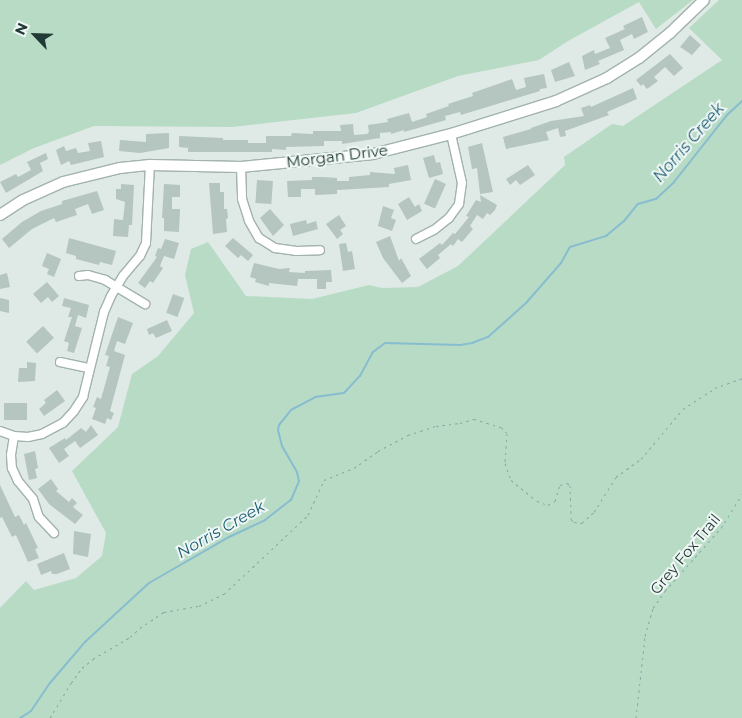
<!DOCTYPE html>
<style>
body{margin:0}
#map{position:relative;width:742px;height:718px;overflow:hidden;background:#dfeae6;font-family:Montserrat,sans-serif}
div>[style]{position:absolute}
.green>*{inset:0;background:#b8dbc5}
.stream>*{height:2px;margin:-1px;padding:0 1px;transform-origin:1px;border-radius:1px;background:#87bdcf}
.building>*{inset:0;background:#b5c5bf;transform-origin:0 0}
.path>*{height:1px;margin-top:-0.5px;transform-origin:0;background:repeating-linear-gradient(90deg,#80ada3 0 2.5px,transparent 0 6.5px)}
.roads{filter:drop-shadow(1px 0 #a2b2ad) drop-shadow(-1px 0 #a2b2ad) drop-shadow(0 1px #a2b2ad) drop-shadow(0 -1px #a2b2ad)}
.minor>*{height:8px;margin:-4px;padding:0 4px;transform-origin:4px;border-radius:4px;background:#fff}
.tertiary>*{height:10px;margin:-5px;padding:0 5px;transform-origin:5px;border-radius:5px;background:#fff}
span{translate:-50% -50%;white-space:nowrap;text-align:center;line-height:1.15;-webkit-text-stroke:4px #eff7f4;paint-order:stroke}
.street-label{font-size:15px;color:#213a35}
.water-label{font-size:16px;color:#1c5d74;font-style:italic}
.north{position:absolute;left:10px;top:10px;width:50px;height:50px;-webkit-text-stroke:4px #eff7f4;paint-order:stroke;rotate:294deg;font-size:14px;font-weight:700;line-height:20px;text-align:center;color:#213a35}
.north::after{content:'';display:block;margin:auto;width:18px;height:22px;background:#213a35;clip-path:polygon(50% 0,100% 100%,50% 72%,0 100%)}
</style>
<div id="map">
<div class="green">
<div style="clip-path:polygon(0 0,693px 0,656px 29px,639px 2px,568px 41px,539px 60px,458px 76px,356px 113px,232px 127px,94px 126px,34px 148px,0 165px)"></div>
<div style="clip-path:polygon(719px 0,742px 0,742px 718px,0 718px,0 608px,26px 581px,34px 590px,76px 578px,102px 556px,106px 533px,72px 471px,118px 427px,132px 374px,158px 356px,194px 313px,185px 275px,191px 249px,208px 242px,246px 296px,312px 299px,369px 285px,382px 288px,418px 287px,458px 266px,565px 165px,564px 157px,612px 124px,623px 126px,722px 60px,689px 28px)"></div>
</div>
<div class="stream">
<div style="left:20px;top:718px;width:13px;rotate:-32deg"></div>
<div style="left:31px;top:711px;width:34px;rotate:-56deg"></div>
<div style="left:50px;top:683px;width:54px;rotate:-49.5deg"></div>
<div style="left:85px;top:642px;width:87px;rotate:-42.7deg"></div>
<div style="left:149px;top:583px;width:92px;rotate:-29.9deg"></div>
<div style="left:229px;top:537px;width:40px;rotate:-25deg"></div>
<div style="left:265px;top:520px;width:33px;rotate:-38deg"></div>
<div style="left:291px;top:500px;width:21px;rotate:-67deg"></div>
<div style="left:299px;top:481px;width:9px;rotate:-103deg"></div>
<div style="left:297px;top:472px;width:30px;rotate:-120deg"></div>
<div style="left:282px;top:446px;width:16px;rotate:-104deg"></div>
<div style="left:278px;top:430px;width:5px;rotate:-79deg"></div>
<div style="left:279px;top:425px;width:19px;rotate:-51deg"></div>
<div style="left:291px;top:410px;width:27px;rotate:-28deg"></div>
<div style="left:315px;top:397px;width:29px;rotate:-8deg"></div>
<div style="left:344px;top:393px;width:23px;rotate:-47deg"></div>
<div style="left:360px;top:376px;width:27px;rotate:-62deg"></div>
<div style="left:373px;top:352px;width:15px;rotate:-37deg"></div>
<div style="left:385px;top:343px;width:75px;rotate:1.5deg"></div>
<div style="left:460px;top:345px;width:12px;rotate:-9deg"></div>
<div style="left:472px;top:343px;width:17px;rotate:-21deg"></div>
<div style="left:488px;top:337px;width:51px;rotate:-41.8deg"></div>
<div style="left:526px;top:303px;width:53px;rotate:-48.8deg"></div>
<div style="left:561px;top:263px;width:18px;rotate:-61deg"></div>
<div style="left:570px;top:247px;width:38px;rotate:-17deg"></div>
<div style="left:606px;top:236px;width:23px;rotate:-40deg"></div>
<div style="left:624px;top:221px;width:22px;rotate:-51deg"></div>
<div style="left:638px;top:204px;width:19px;rotate:-16deg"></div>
<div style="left:656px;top:199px;width:25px;rotate:-43deg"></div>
<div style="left:674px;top:182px;width:85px;rotate:-51.7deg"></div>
<div style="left:727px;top:115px;width:21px;rotate:-43deg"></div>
</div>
<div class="building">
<div style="clip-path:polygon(642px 17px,648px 32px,634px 39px,632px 34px,620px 40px,624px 50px,598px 61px,600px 64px,585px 70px,582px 56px,594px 50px,595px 54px,610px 48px,605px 38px,625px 29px,623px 26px)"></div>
<div style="clip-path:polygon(690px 35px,701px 45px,692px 55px,680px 47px)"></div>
<div style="clip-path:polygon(670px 54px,683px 68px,674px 76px,665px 67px,654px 77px,658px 81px,647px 89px,643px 84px,641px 86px,636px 80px)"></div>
<div style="clip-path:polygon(569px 62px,575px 76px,555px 82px,551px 70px)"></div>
<div style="clip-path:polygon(544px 74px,547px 88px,540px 89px,540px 91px,461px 115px,460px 112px,445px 116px,446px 120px,404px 132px,404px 130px,391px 134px,391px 132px,380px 133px,380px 138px,342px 144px,342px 141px,324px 141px,324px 146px,286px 147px,286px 150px,272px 149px,272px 152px,188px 152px,188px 148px,179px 147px,179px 136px,223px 138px,223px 140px,248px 140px,248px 143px,266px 143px,266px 136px,291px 136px,292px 133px,313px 134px,313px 131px,341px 131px,340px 125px,353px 124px,354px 135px,367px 134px,369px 132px,368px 125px,388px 122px,387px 119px,409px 113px,412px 122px,427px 117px,426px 114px,449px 106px,448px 104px,473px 96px,472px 93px,512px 79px,516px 90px,526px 87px,524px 78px)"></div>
<div style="clip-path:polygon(633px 88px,637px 99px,607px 112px,609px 115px,565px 131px,566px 136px,560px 137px,558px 128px,546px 132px,549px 140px,506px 149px,503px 137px,531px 129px,531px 128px,551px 121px,584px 116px,581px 108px,590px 105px,591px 107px)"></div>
<div style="clip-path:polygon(169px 133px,169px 148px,140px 153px,119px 151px,120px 140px,146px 142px,146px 134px)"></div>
<div style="clip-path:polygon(101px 141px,104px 157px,71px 165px,69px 161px,61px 165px,56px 150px,64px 146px,66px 151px,76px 148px,78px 153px,90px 151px,88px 143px)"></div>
<div style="clip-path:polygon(482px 143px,493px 192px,480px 194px,477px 168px,472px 169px,468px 147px)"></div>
<div style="clip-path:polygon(46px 153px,48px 159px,40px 163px,43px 171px,6px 193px,0 182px,16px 174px,18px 177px,31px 170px,27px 162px)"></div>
<div style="clip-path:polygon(434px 155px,436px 163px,440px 162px,443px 174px,429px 178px,423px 158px)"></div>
<div style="clip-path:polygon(408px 165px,411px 180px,389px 184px,389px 187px,337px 190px,337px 194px,315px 195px,315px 189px,301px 189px,301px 197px,288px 197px,287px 181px,312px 180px,312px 177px,323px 177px,337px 178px,337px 181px,349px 181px,349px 177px,370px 175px,370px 172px,395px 174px,394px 168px)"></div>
<div style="clip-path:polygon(528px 165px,535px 175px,520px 185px,516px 180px,510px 185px,506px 179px)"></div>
<div style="left:435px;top:179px;width:12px;height:27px;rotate:24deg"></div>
<div style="left:257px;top:180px;width:16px;height:23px;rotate:4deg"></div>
<div style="clip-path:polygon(209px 183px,220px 183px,220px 192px,224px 192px,224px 209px,227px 209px,228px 218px,226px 219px,227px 232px,213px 234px)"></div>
<div style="clip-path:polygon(121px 184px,134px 185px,132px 225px,129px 225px,128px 237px,113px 236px,114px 219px,123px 220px,125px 202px,116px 199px,116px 189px,121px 189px)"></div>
<div style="clip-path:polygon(164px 184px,180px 185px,180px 197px,172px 197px,172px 209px,180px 209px,179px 232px,164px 231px,164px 218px,162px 218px)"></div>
<div style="clip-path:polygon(97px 191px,104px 210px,92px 214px,88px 204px,75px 209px,77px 215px,56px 222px,54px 218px,32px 229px,9px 248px,2px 239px,22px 222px,41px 211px,62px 204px,62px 201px)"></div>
<div style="clip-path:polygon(480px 195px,497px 205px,495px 210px,490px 215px,487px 213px,483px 219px,477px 215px,470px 226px,473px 229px,462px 242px,458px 239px,453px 246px,451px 244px,438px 255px,440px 258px,427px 269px,419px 259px,440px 243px,442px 245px,453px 233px,455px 234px,469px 217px,466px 216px,476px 200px,481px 202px)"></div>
<div style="clip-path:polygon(409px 197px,415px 207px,419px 204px,422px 211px,407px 220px,398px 204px)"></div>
<div style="clip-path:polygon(383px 206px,394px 210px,391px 218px,396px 220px,392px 231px,378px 226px)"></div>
<div style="clip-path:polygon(270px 209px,284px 225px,273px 236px,260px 218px)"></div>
<div style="clip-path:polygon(339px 215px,346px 226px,340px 230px,343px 234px,337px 239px,326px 224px)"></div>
<div style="clip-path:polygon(306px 220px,307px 224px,316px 221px,318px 229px,293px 236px,290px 224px)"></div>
<div style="clip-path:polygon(390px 236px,399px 261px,401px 258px,411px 276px,402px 283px,383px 258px,376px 242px)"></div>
<div style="clip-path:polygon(69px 238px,116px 251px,112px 265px,100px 262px,99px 265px,76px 259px,76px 256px,66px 253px)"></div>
<div style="clip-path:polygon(233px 238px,253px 255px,248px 261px,241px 255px,238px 258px,225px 246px)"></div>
<div style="clip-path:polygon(165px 239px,179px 243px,174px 259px,164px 256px,160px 266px,163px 268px,153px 283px,150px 281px,145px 288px,138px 283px,157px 257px,155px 256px,158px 248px,161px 249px)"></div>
<div style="clip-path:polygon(346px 243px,348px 252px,352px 251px,355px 269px,343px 271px,339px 244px)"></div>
<div style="clip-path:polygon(47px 253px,61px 259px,54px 277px,47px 274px,49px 269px,42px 266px)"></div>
<div style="clip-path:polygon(254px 263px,279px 269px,290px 268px,289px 272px,305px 273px,305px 271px,331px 270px,332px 282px,326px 282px,326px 289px,317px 289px,317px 279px,298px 279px,297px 286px,269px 283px,269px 286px,255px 282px,256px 279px,250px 277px)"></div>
<div style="clip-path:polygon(7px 273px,10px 287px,0 289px,0 275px)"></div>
<div style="clip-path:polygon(47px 282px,59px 296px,52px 302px,48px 297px,41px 303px,33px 294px)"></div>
<div style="left:173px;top:294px;width:12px;height:20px;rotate:20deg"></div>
<div style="clip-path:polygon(0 298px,9px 300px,9px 313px,0 311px)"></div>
<div style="clip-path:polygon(64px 298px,89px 305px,86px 318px,78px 315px,75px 326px,82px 328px,74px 353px,67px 351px,69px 343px,64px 341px,72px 317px,68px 317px,71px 308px,62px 306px)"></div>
<div style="clip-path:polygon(118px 317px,133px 323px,125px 344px,117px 341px,114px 351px,125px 355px,110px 411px,114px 413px,111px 420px,107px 418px,105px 424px,92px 419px,96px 408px,93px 407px,97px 397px,101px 399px,110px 367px,106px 366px,109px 356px,105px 355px)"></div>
<div style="clip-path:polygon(167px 320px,172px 331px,156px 338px,153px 333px,149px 335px,147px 329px)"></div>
<div style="left:43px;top:326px;width:16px;height:23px;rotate:47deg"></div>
<div style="clip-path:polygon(27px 362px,36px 363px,35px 381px,18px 382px,19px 368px,27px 368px)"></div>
<div style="clip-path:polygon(57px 390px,65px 401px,44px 416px,39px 409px,46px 403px,44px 400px)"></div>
<div style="left:4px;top:403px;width:23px;height:17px"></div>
<div style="clip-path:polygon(91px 425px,98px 435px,80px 448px,75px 441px,64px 449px,69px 456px,59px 463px,49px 448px,65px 438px,66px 440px,81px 428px,86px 432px)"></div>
<div style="clip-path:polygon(35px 451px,38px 468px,35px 469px,37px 478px,29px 480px,24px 454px)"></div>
<div style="clip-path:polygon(51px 479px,58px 489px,56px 491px,69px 502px,72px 498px,77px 503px,73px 507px,83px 515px,75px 524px,49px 504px,38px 489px)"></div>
<div style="clip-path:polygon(0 485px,15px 517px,19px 515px,24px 525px,26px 523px,38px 548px,35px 549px,39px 558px,28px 562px,16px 535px,12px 537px,2px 517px,0 518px)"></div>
<div style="clip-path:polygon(74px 531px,91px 534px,88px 557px,73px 554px)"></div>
<div style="clip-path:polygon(64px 553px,70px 569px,57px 574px,52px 574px,51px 571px,41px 575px,37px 564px)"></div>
</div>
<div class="path">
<div style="left:50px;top:718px;width:41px;rotate:-59deg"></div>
<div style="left:71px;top:683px;width:19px;rotate:-54deg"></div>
<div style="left:82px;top:668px;width:14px;rotate:-39deg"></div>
<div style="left:93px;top:659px;width:43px;rotate:-30.7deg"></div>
<div style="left:130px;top:637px;width:13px;rotate:-42deg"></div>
<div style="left:140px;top:628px;width:29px;rotate:-34deg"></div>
<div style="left:164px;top:612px;width:36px;rotate:-10deg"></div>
<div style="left:199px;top:606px;width:28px;rotate:-26deg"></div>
<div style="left:224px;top:594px;width:115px;rotate:-43.2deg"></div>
<div style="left:308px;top:515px;width:38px;rotate:-65deg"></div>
<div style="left:324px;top:480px;width:32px;rotate:-22deg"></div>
<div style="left:354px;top:468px;width:29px;rotate:-35deg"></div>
<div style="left:378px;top:451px;width:34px;rotate:-28deg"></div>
<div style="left:408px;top:435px;width:29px;rotate:-18deg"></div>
<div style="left:436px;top:426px;width:24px;rotate:-7deg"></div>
<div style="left:460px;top:423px;width:15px;rotate:-16deg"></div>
<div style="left:474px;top:419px;width:28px;rotate:17deg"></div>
<div style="left:501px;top:427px;width:8px;rotate:45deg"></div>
<div style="left:507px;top:433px;width:30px;rotate:94deg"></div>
<div style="left:505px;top:463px;width:18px;rotate:71deg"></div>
<div style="left:511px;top:480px;width:33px;rotate:39deg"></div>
<div style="left:537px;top:501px;width:12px;rotate:20deg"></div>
<div style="left:548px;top:505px;width:8px;rotate:-30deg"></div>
<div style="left:555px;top:501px;width:17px;rotate:-73deg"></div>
<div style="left:560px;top:485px;width:7px;rotate:-16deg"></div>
<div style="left:567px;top:483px;width:4px;rotate:34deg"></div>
<div style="left:570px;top:485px;width:34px;rotate:88deg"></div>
<div style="left:571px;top:519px;width:4px;rotate:45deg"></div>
<div style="left:574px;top:522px;width:8px;rotate:7deg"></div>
<div style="left:582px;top:523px;width:16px;rotate:-43deg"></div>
<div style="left:594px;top:512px;width:41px;rotate:-57.8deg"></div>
<div style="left:616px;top:477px;width:31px;rotate:-36deg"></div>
<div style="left:641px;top:459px;width:65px;rotate:-50deg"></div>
<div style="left:683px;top:409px;width:38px;rotate:-33deg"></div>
<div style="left:715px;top:388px;width:29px;rotate:-20deg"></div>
<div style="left:636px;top:718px;width:82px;rotate:-83.7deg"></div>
<div style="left:645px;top:636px;width:29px;rotate:-74deg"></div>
<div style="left:653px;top:608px;width:21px;rotate:-55deg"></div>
<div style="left:665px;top:591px;width:84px;rotate:-48.4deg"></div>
<div style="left:721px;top:528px;width:40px;rotate:-58deg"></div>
</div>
<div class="roads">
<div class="minor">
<div style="left:241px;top:167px;width:32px;rotate:88deg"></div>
<div style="left:242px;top:199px;width:23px;rotate:72deg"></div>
<div style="left:249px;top:221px;width:20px;rotate:60deg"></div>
<div style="left:259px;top:238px;width:19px;rotate:32deg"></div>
<div style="left:275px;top:248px;width:22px;rotate:8deg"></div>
<div style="left:297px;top:251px;width:23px;rotate:-2deg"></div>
<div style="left:416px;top:239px;width:20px;rotate:-27deg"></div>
<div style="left:434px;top:230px;width:19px;rotate:-39deg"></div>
<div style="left:449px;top:218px;width:17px;rotate:-54deg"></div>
<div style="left:459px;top:204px;width:21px;rotate:-82deg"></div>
<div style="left:462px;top:183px;width:50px;rotate:-102.7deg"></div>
<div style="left:79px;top:276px;width:9px;rotate:-6deg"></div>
<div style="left:88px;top:275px;width:18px;rotate:16deg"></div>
<div style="left:105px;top:280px;width:47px;rotate:31deg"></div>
<div style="left:60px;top:362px;width:30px;rotate:12deg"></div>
<div style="left:0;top:431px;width:15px;rotate:20deg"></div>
<div style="left:14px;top:436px;width:14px;rotate:4deg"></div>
<div style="left:28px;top:437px;width:14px;rotate:-12deg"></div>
<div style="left:42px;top:434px;width:24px;rotate:-28deg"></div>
<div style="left:63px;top:423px;width:16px;rotate:-47deg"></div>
<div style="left:74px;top:411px;width:17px;rotate:-57deg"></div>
<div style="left:83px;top:397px;width:88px;rotate:-76.1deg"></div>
<div style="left:104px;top:312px;width:17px;rotate:-66deg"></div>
<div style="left:111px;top:296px;width:23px;rotate:-59deg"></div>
<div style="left:123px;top:276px;width:26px;rotate:-50deg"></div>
<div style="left:140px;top:256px;width:14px;rotate:-65deg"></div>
<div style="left:146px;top:243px;width:78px;rotate:-87.1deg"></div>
<div style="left:14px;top:436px;width:19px;rotate:99deg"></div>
<div style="left:11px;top:455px;width:13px;rotate:86deg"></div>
<div style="left:12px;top:468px;width:14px;rotate:65deg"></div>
<div style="left:18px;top:481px;width:23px;rotate:50deg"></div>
<div style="left:33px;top:499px;width:19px;rotate:72deg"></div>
<div style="left:39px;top:517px;width:22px;rotate:47deg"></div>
</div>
<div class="tertiary">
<div style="left:0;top:215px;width:27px;rotate:-33deg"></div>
<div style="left:23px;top:200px;width:44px;rotate:-24.2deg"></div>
<div style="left:63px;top:182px;width:59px;rotate:-13.8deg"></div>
<div style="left:120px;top:168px;width:30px;rotate:-6deg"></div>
<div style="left:150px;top:165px;width:91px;rotate:1.3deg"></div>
<div style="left:241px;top:167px;width:133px;rotate:-5.6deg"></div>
<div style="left:373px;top:154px;width:81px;rotate:-14.4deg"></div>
<div style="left:451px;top:134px;width:110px;rotate:-17.4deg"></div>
<div style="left:556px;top:101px;width:56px;rotate:-24.3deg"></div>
<div style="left:607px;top:78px;width:38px;rotate:-32deg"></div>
<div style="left:639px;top:58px;width:40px;rotate:-39deg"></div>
<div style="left:670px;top:33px;width:47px;rotate:-44.1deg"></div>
</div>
</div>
<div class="street-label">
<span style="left:337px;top:156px;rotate:-7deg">Morgan Drive</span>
<span style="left:685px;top:554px;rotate:-50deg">Grey Fox Trail</span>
</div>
<div class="water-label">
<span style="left:689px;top:143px;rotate:-49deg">Norris Creek</span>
<span style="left:221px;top:530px;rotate:-30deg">Norris Creek</span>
</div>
<div class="north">N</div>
</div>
